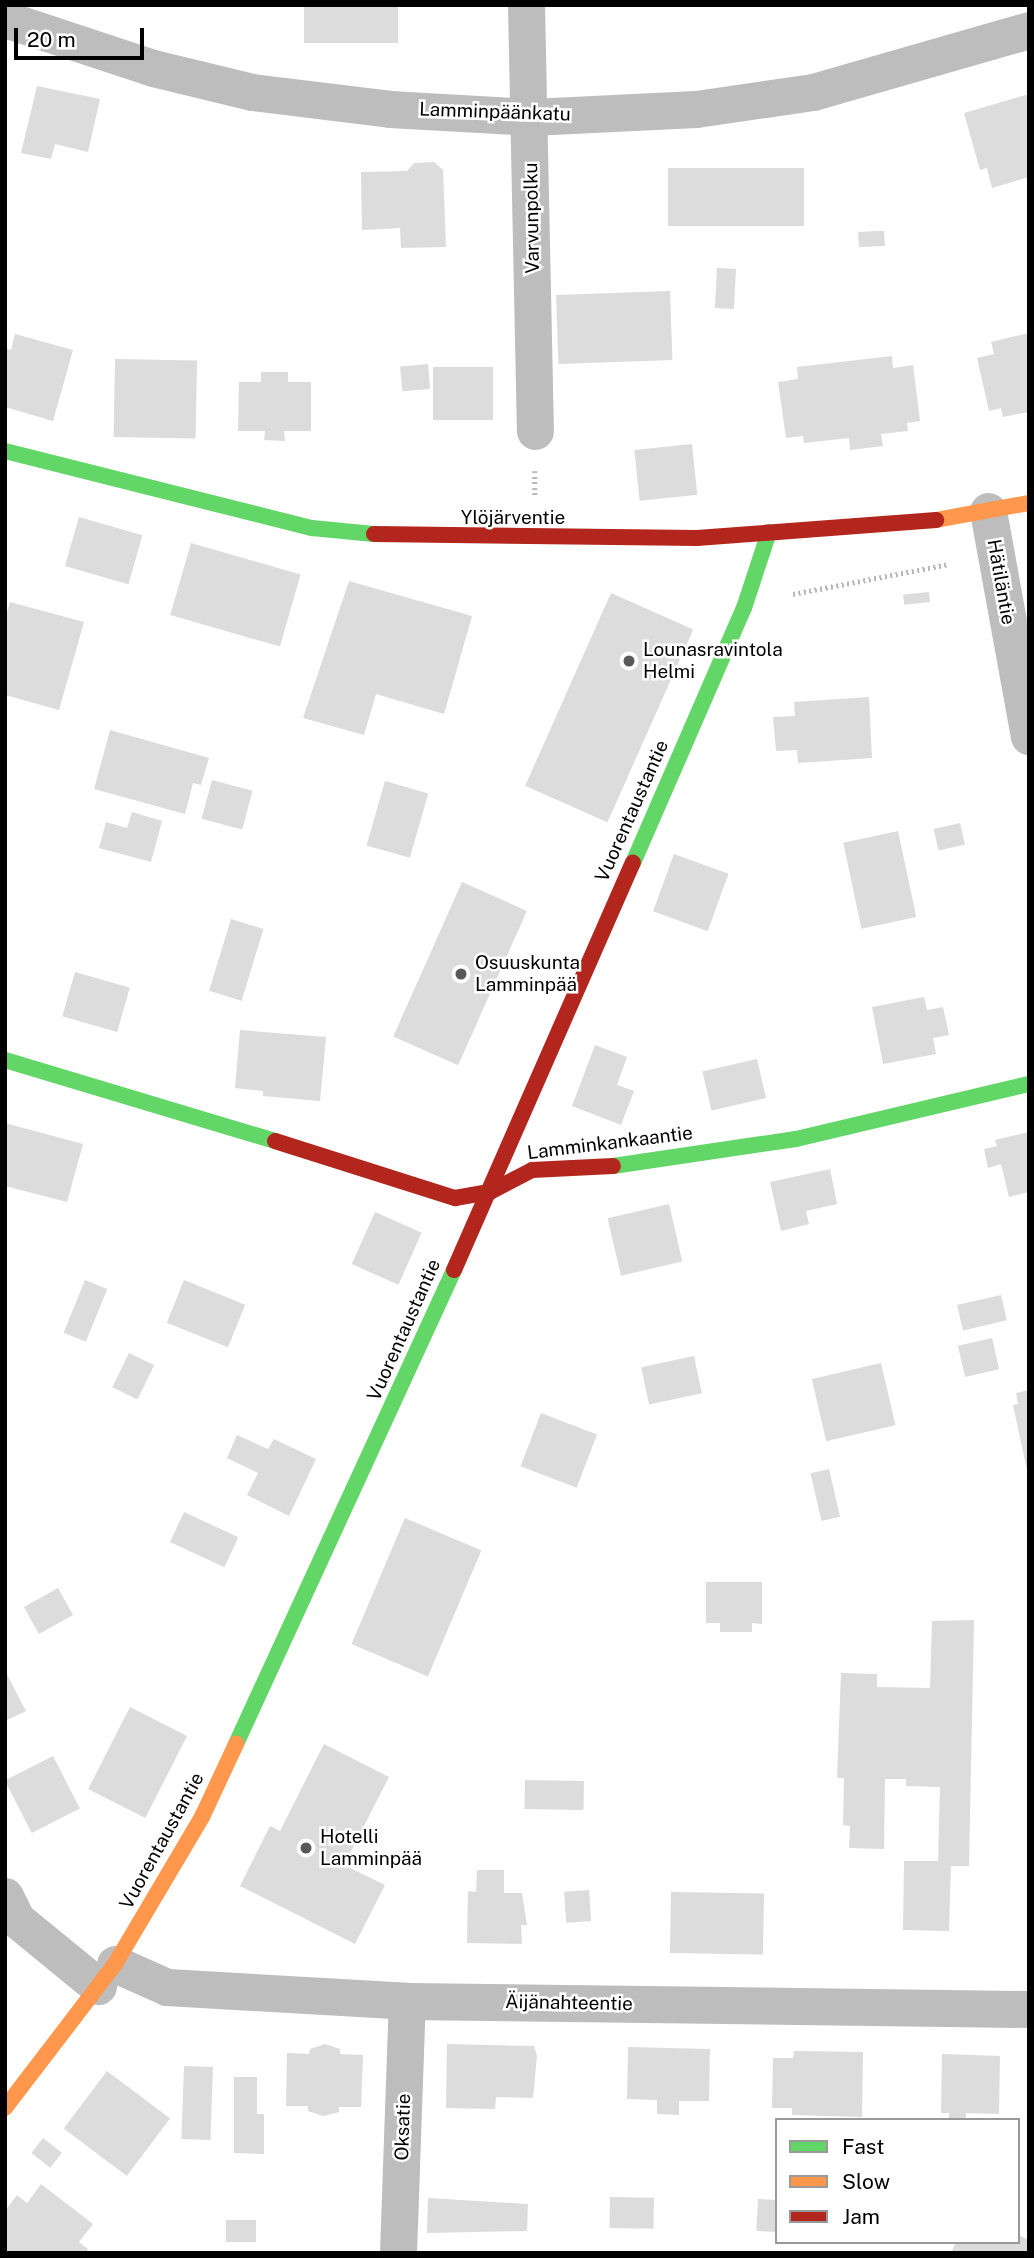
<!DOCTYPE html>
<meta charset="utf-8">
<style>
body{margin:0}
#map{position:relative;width:1034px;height:2258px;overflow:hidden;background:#fff;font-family:"Public Sans",sans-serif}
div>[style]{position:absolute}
.building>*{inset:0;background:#dcdcdc;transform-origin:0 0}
.path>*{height:4.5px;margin-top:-2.25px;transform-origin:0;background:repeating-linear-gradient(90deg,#b8b8b8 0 2px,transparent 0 5.5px)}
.street>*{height:37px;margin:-18.5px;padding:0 18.5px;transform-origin:18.5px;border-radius:18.5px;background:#bdbdbd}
.fast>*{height:16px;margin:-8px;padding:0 8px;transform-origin:8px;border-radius:8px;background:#63d668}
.slow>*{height:16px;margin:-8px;padding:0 8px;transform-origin:8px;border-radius:8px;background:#ff974d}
.jam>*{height:16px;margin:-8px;padding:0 8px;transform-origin:8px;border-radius:8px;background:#b3261e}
.dots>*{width:19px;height:19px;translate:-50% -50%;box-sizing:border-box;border:4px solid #fff;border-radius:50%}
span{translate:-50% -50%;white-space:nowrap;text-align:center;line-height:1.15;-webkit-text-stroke:5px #fff;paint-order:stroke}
.street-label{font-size:19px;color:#000}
.poi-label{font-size:19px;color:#000}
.left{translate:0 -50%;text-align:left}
.frame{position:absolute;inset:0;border:7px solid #000;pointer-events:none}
.legend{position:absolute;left:775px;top:2118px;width:245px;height:126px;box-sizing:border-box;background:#fff;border:2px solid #999;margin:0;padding:9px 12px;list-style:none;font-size:21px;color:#000}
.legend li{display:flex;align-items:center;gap:14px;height:35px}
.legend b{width:35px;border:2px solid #999}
.scale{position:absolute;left:14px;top:28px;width:130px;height:32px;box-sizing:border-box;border:4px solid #000;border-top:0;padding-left:9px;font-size:21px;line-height:24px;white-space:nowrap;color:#000;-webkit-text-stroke:5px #fff;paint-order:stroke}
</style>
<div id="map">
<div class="building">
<div style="left:304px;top:5px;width:94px;height:38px"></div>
<div style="clip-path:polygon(37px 86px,100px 99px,88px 152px,55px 144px,51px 159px,21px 153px)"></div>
<div style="clip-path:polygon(1029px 94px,1029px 177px,992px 188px,987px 168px,980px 170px,964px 113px)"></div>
<div style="clip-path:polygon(434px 162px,443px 170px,446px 247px,401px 248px,400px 228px,362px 230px,361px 172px,407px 171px,414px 163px)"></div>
<div style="left:668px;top:168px;width:136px;height:58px"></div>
<div style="clip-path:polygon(877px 231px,884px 231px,885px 246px,859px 247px,858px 232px)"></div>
<div style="left:717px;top:268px;width:19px;height:40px;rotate:3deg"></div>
<div style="left:670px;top:291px;width:69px;height:114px;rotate:88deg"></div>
<div style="clip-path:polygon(1029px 333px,1029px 412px,1003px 417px,1001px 408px,989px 411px,977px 358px,994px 354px,991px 342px)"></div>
<div style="clip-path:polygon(15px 334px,73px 350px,53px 421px,5px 407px,5px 348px,11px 350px)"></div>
<div style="clip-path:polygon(892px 356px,893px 368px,913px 365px,920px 421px,907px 423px,908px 431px,881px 434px,883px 446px,850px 450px,849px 438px,804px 443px,803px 436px,786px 438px,778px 382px,798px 379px,797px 367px)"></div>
<div style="left:115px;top:359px;width:82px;height:78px;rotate:1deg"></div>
<div style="left:428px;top:364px;width:25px;height:28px;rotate:85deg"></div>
<div style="left:433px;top:367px;width:60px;height:53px"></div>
<div style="clip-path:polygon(261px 372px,288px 372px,288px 382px,311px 382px,311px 431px,284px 431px,285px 441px,264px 440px,265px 431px,238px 431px,239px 382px,261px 382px)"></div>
<div style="left:692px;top:444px;width:51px;height:58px;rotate:84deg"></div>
<div style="left:79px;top:517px;width:66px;height:51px;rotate:16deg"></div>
<div style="left:191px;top:543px;width:114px;height:75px;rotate:16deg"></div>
<div style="clip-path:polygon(349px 581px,472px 616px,444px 714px,376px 694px,364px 735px,303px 718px)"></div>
<div style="left:929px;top:592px;width:10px;height:26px;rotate:84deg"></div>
<div style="left:611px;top:593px;width:90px;height:211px;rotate:24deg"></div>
<div style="clip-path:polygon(10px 602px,84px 622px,59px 710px,5px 695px,5px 619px)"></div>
<div style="clip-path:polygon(869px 697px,872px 758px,798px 763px,797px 750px,776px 751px,773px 717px,795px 716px,794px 702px)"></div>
<div style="clip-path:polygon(110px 730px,209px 758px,201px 785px,193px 783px,185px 814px,94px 789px)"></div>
<div style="left:212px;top:780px;width:42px;height:40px;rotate:15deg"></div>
<div style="left:385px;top:781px;width:45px;height:67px;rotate:16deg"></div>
<div style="clip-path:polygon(132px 812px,162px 821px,151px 862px,99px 848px,106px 822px,127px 828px)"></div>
<div style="left:960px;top:823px;width:22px;height:27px;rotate:77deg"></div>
<div style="left:898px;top:831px;width:88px;height:56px;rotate:78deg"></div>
<div style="left:674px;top:854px;width:58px;height:61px;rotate:20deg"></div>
<div style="left:462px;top:882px;width:71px;height:169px;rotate:24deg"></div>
<div style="left:231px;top:919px;width:34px;height:75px;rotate:17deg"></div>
<div style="left:75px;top:972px;width:57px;height:46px;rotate:16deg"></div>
<div style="clip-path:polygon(924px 997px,927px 1010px,943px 1007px,949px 1035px,933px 1038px,936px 1054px,883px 1064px,872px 1007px)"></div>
<div style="clip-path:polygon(240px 1030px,326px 1037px,320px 1101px,263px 1096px,263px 1091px,235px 1088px)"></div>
<div style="clip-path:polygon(595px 1045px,627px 1057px,617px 1085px,634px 1091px,621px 1125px,572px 1106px)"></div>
<div style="left:757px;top:1059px;width:40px;height:56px;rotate:77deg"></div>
<div style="clip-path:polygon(5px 1123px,83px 1144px,67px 1202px,5px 1186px)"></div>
<div style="clip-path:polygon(1029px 1132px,1029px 1192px,1009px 1197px,1001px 1164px,988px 1168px,984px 1149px,997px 1146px,995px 1140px)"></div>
<div style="clip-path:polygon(830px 1169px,837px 1204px,806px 1211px,809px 1224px,781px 1231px,770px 1182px)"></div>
<div style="left:669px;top:1204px;width:59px;height:63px;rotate:77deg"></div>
<div style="left:375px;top:1212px;width:51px;height:57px;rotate:24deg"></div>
<div style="left:85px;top:1280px;width:24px;height:57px;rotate:22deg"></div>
<div style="left:184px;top:1280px;width:66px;height:46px;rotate:22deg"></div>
<div style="left:1001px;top:1295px;width:26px;height:45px;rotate:77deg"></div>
<div style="left:992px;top:1338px;width:32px;height:35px;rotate:77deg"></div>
<div style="left:129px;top:1353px;width:28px;height:38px;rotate:26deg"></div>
<div style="left:694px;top:1356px;width:38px;height:54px;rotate:78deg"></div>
<div style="left:881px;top:1363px;width:64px;height:71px;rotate:77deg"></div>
<div style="clip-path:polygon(1029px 1390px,1029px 1475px,1028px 1475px,1013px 1405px,1018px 1404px,1016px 1393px)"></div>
<div style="left:541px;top:1413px;width:60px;height:57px;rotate:21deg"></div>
<div style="clip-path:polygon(237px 1435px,268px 1449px,274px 1439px,316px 1459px,289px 1516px,247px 1495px,258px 1473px,227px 1458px)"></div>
<div style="left:829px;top:1469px;width:49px;height:19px;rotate:77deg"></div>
<div style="left:184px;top:1512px;width:60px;height:33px;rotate:25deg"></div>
<div style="left:405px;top:1518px;width:83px;height:137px;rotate:23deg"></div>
<div style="clip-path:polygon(706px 1582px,762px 1582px,762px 1624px,752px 1623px,752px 1632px,720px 1632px,720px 1623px,706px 1623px)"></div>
<div style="left:58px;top:1588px;width:31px;height:39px;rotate:61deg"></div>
<div style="clip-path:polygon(974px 1620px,969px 1866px,951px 1866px,949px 1931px,903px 1930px,904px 1861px,938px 1861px,940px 1787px,906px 1786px,906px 1779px,885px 1779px,884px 1849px,849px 1848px,850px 1826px,843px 1825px,844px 1778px,837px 1778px,841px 1673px,877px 1674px,877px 1687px,930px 1688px,932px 1621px)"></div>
<div style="clip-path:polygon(5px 1671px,26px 1711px,5px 1721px)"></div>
<div style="left:130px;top:1707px;width:64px;height:92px;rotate:27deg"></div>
<div style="clip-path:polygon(324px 1744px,389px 1777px,344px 1865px,385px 1885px,355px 1944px,240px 1886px,270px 1826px,280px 1831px)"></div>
<div style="left:53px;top:1756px;width:59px;height:54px;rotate:63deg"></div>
<div style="left:525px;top:1780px;width:59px;height:29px;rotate:1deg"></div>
<div style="clip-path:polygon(477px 1870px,504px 1870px,504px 1893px,522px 1893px,527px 1925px,521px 1925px,522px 1944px,467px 1943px,468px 1891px,476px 1892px)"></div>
<div style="left:589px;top:1890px;width:31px;height:25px;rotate:86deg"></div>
<div style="left:671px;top:1892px;width:93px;height:61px;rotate:1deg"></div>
<div style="clip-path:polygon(325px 2044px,340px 2049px,340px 2054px,363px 2055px,361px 2107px,339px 2107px,339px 2112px,323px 2116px,308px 2111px,308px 2106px,286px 2106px,287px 2053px,309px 2054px,310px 2049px)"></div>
<div style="clip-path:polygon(447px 2044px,534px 2046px,537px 2056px,533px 2098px,496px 2097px,495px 2109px,446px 2108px)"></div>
<div style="clip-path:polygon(628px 2047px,710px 2049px,709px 2101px,679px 2101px,679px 2115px,657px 2114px,657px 2100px,627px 2099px)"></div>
<div style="clip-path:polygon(794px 2051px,863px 2052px,862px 2117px,792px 2115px,792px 2108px,772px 2108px,773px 2058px,793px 2058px)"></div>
<div style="clip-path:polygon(942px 2054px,1000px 2056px,999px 2114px,966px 2113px,966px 2120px,949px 2120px,949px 2113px,941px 2113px)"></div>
<div style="left:184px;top:2066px;width:29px;height:73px;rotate:2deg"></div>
<div style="left:107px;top:2071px;width:79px;height:72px;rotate:37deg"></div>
<div style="clip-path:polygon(234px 2077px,257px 2077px,257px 2114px,264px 2114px,264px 2154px,234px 2153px)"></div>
<div style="left:43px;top:2138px;width:24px;height:19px;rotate:38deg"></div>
<div style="clip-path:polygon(41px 2184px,93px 2224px,79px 2242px,88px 2249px,86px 2253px,5px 2253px,5px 2211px,17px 2195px,27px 2203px)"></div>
<div style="left:610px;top:2197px;width:44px;height:31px;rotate:1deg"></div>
<div style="clip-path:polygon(428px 2198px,528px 2204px,527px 2231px,427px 2233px)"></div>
<div style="left:758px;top:2199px;width:19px;height:32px;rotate:3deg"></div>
<div style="left:226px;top:2220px;width:30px;height:22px"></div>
<div style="clip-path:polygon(1018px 2235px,1029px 2240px,1029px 2253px,951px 2253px,956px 2242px,1018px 2242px)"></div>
</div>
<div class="path">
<div style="left:535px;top:471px;width:26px;rotate:90deg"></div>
<div style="left:793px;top:594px;width:159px;rotate:-10.9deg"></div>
</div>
<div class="street">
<div style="left:526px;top:5px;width:426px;rotate:88.8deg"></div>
<div style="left:5px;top:19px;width:156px;rotate:18.3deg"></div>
<div style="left:153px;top:68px;width:102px;rotate:13.6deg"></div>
<div style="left:252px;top:92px;width:139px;rotate:7deg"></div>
<div style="left:390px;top:109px;width:141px;rotate:3.2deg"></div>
<div style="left:531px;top:117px;width:165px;rotate:-2.8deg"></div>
<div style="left:696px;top:109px;width:118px;rotate:-8.3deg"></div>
<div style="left:813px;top:92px;width:225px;rotate:-16deg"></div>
<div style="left:988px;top:511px;width:229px;rotate:79.7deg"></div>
<div style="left:5px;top:1896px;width:25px;rotate:64deg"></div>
<div style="left:16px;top:1919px;width:106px;rotate:39.3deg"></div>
<div style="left:115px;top:1964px;width:57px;rotate:23.9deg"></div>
<div style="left:167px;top:1987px;width:240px;rotate:3.3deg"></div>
<div style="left:407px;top:2001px;width:622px;rotate:0.74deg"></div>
<div style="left:398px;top:2253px;width:252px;rotate:-88deg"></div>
</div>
<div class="fast">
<div style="left:5px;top:451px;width:317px;rotate:14.1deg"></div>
<div style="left:312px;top:528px;width:62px;rotate:5.5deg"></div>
<div style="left:633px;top:863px;width:278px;rotate:-66.5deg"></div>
<div style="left:744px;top:608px;width:80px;rotate:-71.8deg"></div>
<div style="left:5px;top:1060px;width:282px;rotate:16.7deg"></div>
<div style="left:613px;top:1166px;width:185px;rotate:-8.4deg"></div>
<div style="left:796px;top:1139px;width:239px;rotate:-13.3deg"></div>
<div style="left:236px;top:1744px;width:522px;rotate:-65.3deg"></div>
</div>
<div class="slow">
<div style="left:936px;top:520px;width:95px;rotate:-10.4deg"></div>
<div style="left:5px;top:2108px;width:181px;rotate:-52.6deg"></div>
<div style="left:115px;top:1964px;width:171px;rotate:-59.4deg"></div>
<div style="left:202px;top:1817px;width:81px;rotate:-65deg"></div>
</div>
<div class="jam">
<div style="left:374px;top:534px;width:323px;rotate:0.7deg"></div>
<div style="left:697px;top:538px;width:240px;rotate:-4.3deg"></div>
<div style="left:275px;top:1141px;width:189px;rotate:17.6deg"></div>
<div style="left:455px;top:1198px;width:36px;rotate:-10deg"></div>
<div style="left:490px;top:1192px;width:47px;rotate:-27.6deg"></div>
<div style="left:532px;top:1170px;width:81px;rotate:-2.8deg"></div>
<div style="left:454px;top:1270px;width:445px;rotate:-66.3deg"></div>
</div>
<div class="dots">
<div style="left:629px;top:661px;background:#595959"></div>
<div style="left:461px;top:974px;background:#595959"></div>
<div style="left:306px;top:1848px;background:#595959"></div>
</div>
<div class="street-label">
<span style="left:495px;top:112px;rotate:2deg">Lamminpäänkatu</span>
<span style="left:532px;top:218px;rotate:-91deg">Varvunpolku</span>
<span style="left:513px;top:518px">Ylöjärventie</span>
<span style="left:1001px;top:582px;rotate:80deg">Hätiläntie</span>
<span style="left:632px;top:811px;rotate:-66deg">Vuorentaustantie</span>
<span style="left:610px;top:1143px;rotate:-7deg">Lamminkankaantie</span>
<span style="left:404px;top:1330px;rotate:-66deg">Vuorentaustantie</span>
<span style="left:162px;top:1841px;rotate:-61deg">Vuorentaustantie</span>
<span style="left:569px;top:2003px;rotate:1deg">Äijänahteentie</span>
<span style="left:403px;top:2127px;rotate:-88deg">Oksatie</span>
</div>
<div class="poi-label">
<span class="left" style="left:643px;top:661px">Lounasravintola<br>Helmi</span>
<span class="left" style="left:475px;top:974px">Osuuskunta<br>Lamminpää</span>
<span class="left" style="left:320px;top:1848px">Hotelli<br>Lamminpää</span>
</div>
<div class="frame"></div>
<ul class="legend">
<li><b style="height:9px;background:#63d668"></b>Fast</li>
<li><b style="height:9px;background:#ff974d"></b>Slow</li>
<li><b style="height:9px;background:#b3261e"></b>Jam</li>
</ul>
<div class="scale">20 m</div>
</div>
